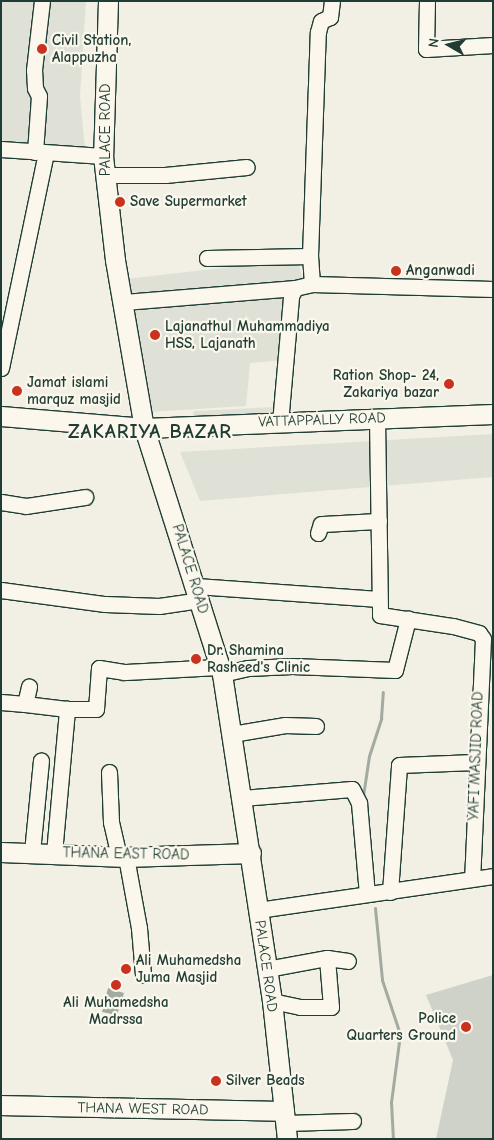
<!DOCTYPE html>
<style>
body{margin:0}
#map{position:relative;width:494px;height:1140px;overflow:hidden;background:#f2f0e5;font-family:"Comic Neue",sans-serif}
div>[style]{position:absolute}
.built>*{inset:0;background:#e0e1d6}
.green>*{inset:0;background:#cfd2c8}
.water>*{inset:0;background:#a2aba1}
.stream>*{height:3px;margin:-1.5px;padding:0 1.5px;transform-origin:1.5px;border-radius:1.5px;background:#a2aba1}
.roads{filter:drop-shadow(1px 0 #1f3d34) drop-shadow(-1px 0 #1f3d34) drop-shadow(0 1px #1f3d34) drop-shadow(0 -1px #1f3d34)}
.minor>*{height:15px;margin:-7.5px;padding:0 7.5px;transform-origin:7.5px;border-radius:7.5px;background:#fbf7ec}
.major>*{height:19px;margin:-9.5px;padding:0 9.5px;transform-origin:9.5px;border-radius:9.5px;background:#fbf7ec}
.dots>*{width:14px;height:14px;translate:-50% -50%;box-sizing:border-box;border:2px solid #fbf7ec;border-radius:50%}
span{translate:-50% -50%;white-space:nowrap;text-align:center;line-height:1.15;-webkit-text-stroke:4.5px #fbf7ec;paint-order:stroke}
.poi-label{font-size:15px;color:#1f3d34;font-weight:700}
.left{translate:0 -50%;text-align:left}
.right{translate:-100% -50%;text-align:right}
.street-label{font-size:15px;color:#1f3d34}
.district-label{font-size:20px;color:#1f3d34;font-weight:700;letter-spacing:1px}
.frame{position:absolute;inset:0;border:2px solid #1f3d34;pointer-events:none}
.north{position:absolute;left:424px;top:20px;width:50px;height:50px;-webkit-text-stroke:4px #fbf7ec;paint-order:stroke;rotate:278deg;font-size:14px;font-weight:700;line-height:20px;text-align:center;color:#1f3d34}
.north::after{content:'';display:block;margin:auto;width:18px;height:22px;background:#1f3d34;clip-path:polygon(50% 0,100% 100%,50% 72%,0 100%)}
</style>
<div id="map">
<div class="built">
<div style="clip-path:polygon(1px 1px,86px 1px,80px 96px,85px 149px,1px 142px)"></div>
<div style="clip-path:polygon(298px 259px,302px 278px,288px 287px,283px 360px,250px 363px,246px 406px,149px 412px,126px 279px)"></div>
<div style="clip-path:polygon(274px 407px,275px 420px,192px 419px,194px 411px)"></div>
<div style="clip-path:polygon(493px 434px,493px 477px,200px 501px,180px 452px)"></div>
</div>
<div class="green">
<div style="clip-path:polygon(493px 975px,493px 1139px,436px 1139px,453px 1060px,426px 995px)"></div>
</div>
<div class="water">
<div style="clip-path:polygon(108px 988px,124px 993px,117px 1015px,102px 1012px)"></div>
</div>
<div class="stream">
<div style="left:363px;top:796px;width:40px;rotate:-81.5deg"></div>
<div style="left:369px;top:756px;width:40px;rotate:-72deg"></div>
<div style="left:381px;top:718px;width:26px;rotate:-86deg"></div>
<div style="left:375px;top:908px;width:72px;rotate:84.4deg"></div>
<div style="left:382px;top:980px;width:57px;rotate:71.6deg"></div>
<div style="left:400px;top:1034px;width:69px;rotate:97.5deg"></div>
<div style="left:391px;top:1102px;width:37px;rotate:87deg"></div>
</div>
<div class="roads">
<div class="minor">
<div style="left:427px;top:1px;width:48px;rotate:91.2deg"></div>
<div style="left:426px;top:49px;width:67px;rotate:-3.4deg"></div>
<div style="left:1px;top:149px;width:102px;rotate:3.9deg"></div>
<div style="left:35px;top:152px;width:56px;rotate:-85.9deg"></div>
<div style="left:39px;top:96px;width:9px;rotate:-117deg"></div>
<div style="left:35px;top:88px;width:18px;rotate:-93deg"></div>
<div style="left:34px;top:70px;width:69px;rotate:-83.4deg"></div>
<div style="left:105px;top:175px;width:60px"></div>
<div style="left:165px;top:175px;width:82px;rotate:-5.6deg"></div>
<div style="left:207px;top:258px;width:103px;rotate:-1.1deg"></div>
<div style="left:312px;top:284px;width:181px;rotate:1.6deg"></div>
<div style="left:124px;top:302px;width:172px;rotate:-4.7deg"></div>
<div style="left:1px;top:368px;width:220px;rotate:-78.2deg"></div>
<div style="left:377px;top:419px;width:196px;rotate:89.1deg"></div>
<div style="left:380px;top:615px;width:74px;rotate:8.6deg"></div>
<div style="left:453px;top:626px;width:27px;rotate:15deg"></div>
<div style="left:479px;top:633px;width:7px;rotate:56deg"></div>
<div style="left:483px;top:639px;width:239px;rotate:92.6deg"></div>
<div style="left:280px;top:423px;width:127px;rotate:-85deg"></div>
<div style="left:291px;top:296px;width:9px;rotate:-63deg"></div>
<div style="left:295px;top:288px;width:17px;rotate:-13deg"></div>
<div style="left:312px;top:284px;width:28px;rotate:-94deg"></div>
<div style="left:310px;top:256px;width:224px;rotate:-88deg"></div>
<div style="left:318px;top:32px;width:11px;rotate:-75deg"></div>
<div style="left:321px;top:21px;width:10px;rotate:-24deg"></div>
<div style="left:330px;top:17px;width:16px;rotate:-83deg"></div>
<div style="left:1px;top:502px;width:25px;rotate:9deg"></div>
<div style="left:26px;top:506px;width:60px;rotate:-8.7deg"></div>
<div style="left:318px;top:533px;width:9px;rotate:-72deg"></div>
<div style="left:321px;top:524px;width:58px;rotate:-3deg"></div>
<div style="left:196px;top:586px;width:183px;rotate:4.1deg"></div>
<div style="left:1px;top:590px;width:105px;rotate:7.7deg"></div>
<div style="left:105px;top:604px;width:54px;rotate:2.1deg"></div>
<div style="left:159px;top:606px;width:41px;rotate:-8.3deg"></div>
<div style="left:222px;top:674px;width:27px;rotate:-13deg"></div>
<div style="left:248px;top:668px;width:44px;rotate:-2.6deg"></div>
<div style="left:292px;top:666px;width:103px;rotate:2.2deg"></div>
<div style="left:395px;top:670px;width:53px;rotate:-75.7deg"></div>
<div style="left:1px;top:702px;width:24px;rotate:5deg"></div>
<div style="left:25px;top:704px;width:18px;rotate:-77deg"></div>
<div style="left:25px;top:704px;width:42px;rotate:6.8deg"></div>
<div style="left:232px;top:734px;width:54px;rotate:-9.6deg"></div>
<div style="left:285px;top:725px;width:31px;rotate:2deg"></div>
<div style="left:109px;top:772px;width:50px;rotate:87.7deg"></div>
<div style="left:111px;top:822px;width:35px;rotate:77deg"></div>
<div style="left:242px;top:798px;width:110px;rotate:-4.7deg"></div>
<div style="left:352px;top:789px;width:16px;rotate:63deg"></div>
<div style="left:359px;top:803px;width:91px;rotate:85deg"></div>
<div style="left:32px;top:852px;width:92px;rotate:-84.4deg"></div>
<div style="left:54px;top:853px;width:145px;rotate:-84.8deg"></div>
<div style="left:67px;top:709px;width:29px"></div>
<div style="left:96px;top:709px;width:41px;rotate:-85.8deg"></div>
<div style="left:99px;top:668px;width:25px;rotate:9deg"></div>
<div style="left:124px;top:672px;width:96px;rotate:-3deg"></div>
<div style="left:126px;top:857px;width:72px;rotate:79.6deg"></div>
<div style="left:139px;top:928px;width:47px;rotate:85.1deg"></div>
<div style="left:390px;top:892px;width:127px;rotate:-85.9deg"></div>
<div style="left:399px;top:765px;width:76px;rotate:-2.3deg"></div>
<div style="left:258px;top:910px;width:237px;rotate:-8.2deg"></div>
<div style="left:267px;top:969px;width:61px;rotate:-10.4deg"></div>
<div style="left:327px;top:958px;width:21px;rotate:8deg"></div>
<div style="left:272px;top:1001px;width:29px;rotate:12deg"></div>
<div style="left:300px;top:1007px;width:31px"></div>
<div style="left:331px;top:1007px;width:49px;rotate:-94.7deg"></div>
<div style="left:285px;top:1123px;width:68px;rotate:-1.7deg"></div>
</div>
<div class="major">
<div style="left:108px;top:1px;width:155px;rotate:91.8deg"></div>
<div style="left:103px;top:156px;width:105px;rotate:83.4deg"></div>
<div style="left:115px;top:260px;width:170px;rotate:80.2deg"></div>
<div style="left:144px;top:428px;width:258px;rotate:72.4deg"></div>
<div style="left:222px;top:674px;width:331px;rotate:81.3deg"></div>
<div style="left:272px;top:1001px;width:139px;rotate:83.8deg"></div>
<div style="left:1px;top:416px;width:144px;rotate:4.8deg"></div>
<div style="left:144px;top:428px;width:349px;rotate:-2.3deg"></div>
<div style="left:1px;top:852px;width:125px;rotate:2.3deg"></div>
<div style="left:126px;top:857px;width:125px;rotate:-1.8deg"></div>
<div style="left:1px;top:1105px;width:283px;rotate:1.2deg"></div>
</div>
</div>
<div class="dots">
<div style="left:42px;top:49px;background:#c8321e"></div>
<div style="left:120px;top:202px;background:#c8321e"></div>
<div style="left:396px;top:271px;background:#c8321e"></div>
<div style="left:155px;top:335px;background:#c8321e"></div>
<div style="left:449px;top:384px;background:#c8321e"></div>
<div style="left:17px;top:391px;background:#c8321e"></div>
<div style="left:196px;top:659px;background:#c8321e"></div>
<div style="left:126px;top:969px;background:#c8321e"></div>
<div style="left:116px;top:985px;background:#c8321e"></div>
<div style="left:466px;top:1027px;background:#c8321e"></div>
<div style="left:216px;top:1081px;background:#c8321e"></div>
</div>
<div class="poi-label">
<span class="left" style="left:52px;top:49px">Civil Station,<br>Alappuzha</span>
<span class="left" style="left:130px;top:202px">Save Supermarket</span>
<span class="left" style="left:406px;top:271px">Anganwadi</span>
<span class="left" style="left:165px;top:335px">Lajanathul Muhammadiya<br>HSS, Lajanath</span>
<span class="right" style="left:439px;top:384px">Ration Shop- 24,<br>Zakariya bazar</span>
<span class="left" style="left:27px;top:391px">Jamat islami<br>marquz masjid</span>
<span class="left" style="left:207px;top:659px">Dr. Shamina<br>Rasheed's Clinic</span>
<span class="left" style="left:136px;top:969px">Ali Muhamedsha<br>Juma Masjid</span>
<span style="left:116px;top:1011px">Ali Muhamedsha<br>Madrssa</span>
<span class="right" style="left:456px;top:1027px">Police<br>Quarters Ground</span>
<span class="left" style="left:226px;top:1081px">Silver Beads</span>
</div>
<div class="street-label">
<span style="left:106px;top:130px;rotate:-90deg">PALACE ROAD</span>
<span style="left:322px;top:420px;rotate:-2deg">VATTAPPALLY ROAD</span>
<span style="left:190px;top:569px;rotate:73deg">PALACE ROAD</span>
<span style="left:476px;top:756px;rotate:-88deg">YAFI MASJID ROAD</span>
<span style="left:126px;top:854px;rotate:1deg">THANA EAST ROAD</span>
<span style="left:266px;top:966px;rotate:82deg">PALACE ROAD</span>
<span style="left:143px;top:1109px;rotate:1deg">THANA WEST ROAD</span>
</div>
<div class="district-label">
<span style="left:150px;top:431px">ZAKARIYA BAZAR</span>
</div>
<div class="frame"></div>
<div class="north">N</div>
</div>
